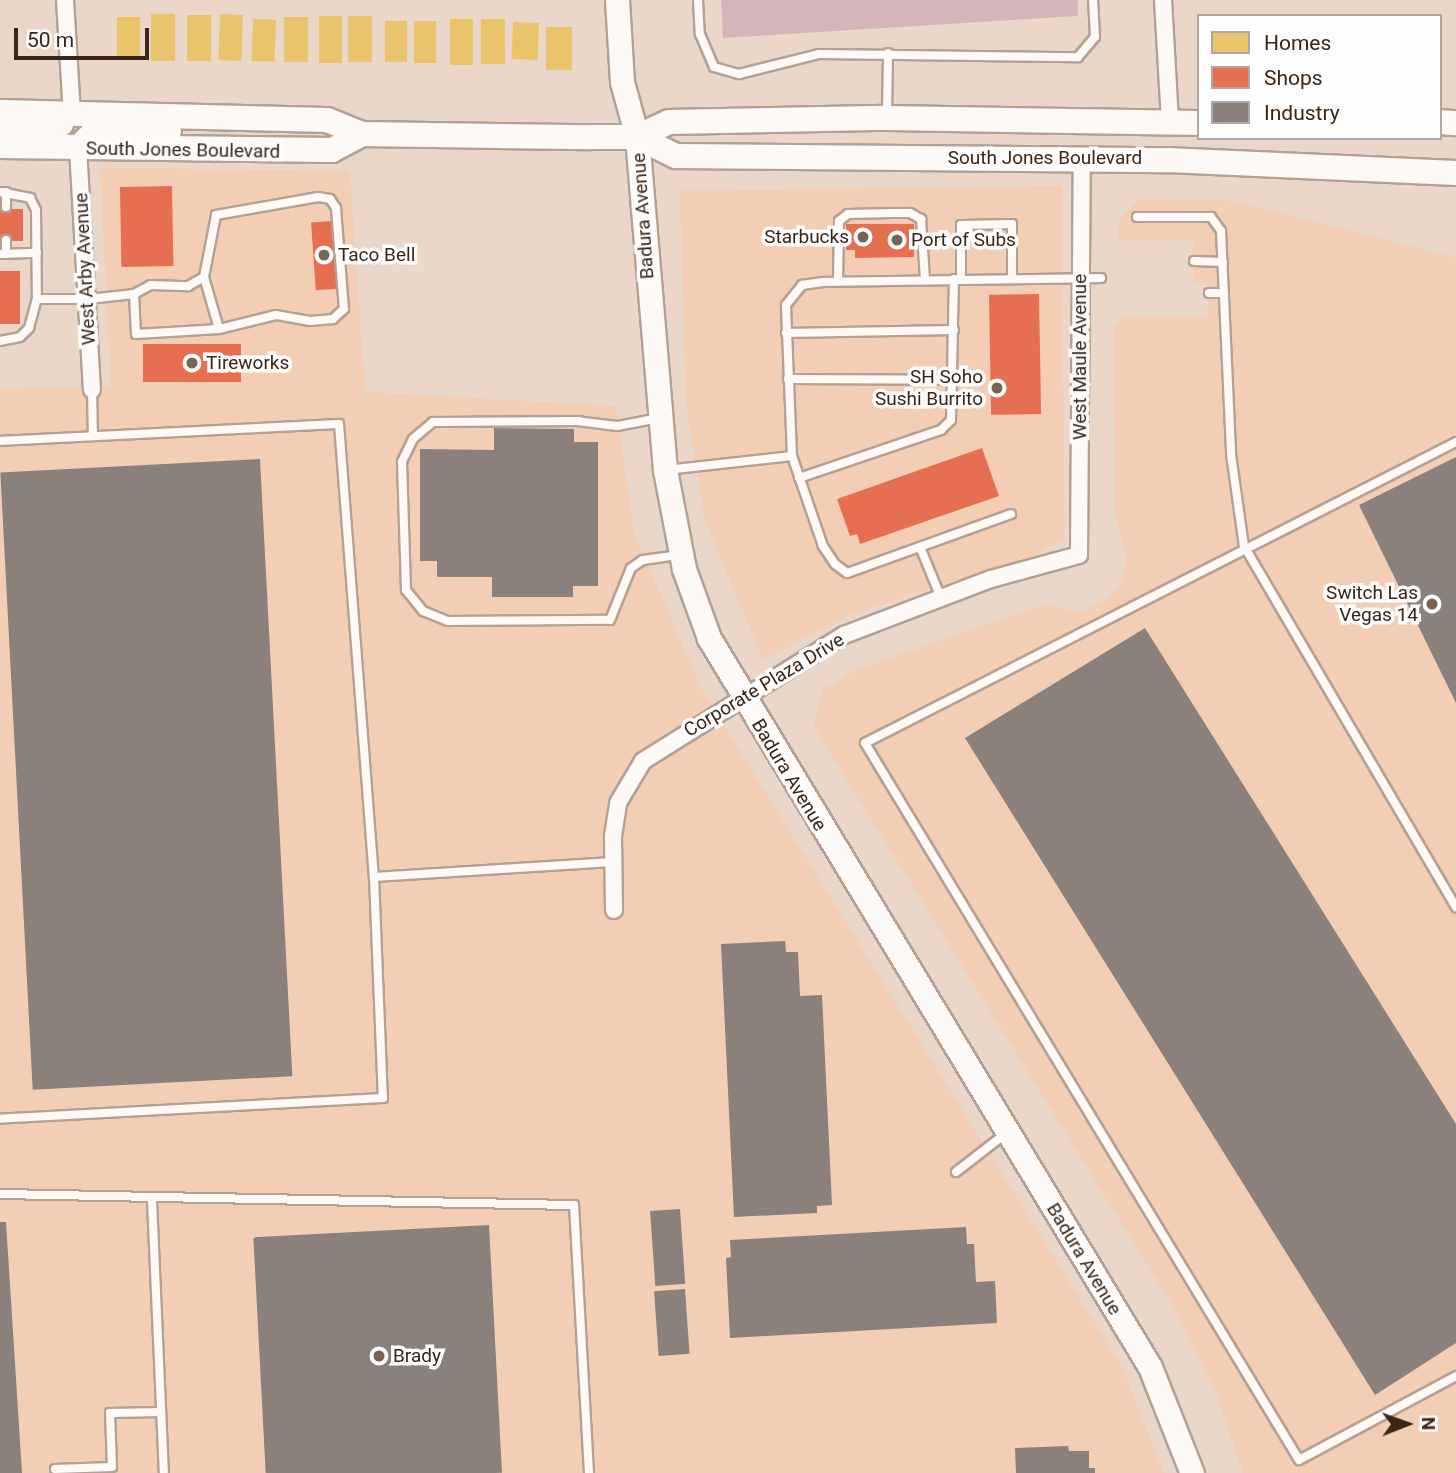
<!DOCTYPE html>
<style>
body{margin:0}
#map{position:relative;width:1456px;height:1473px;overflow:hidden;background:#ead7ca;font-family:Roboto,sans-serif}
div>[style]{position:absolute}
.built>*{inset:0;background:#f3ceb5}
.homes>*{inset:0;background:#e9c46a;transform-origin:0 0}
.shops>*{inset:0;background:#e76f51;transform-origin:0 0}
.industry>*{inset:0;background:#8a817c;transform-origin:0 0}
.building>*{inset:0;background:#d5b5b9}
.roads{filter:drop-shadow(2px 0 #b4a194) drop-shadow(-2px 0 #b4a194) drop-shadow(0 2px #b4a194) drop-shadow(0 -2px #b4a194)}
.lane>*{height:8px;margin:-4px;padding:0 4px;transform-origin:4px;border-radius:4px;background:#fcf9f7}
.street>*{height:16px;margin:-8px;padding:0 8px;transform-origin:8px;border-radius:8px;background:#fcf9f7}
.secondary>*{height:23px;margin:-11.5px;padding:0 11.5px;transform-origin:11.5px;border-radius:11.5px;background:#fcf9f7}
.primary>*{height:24px;margin:-12px;padding:0 12px;transform-origin:12px;border-radius:12px;background:#fcf9f7}
.dots>*{width:19px;height:19px;translate:-50% -50%;box-sizing:border-box;border:4px solid #fdfdfd;border-radius:50%}
span{translate:-50% -50%;white-space:nowrap;text-align:center;line-height:1.15;-webkit-text-stroke:7px #fdfdfd;paint-order:stroke}
.street-label{font-size:19px;color:#3b2515}
.poi-label{font-size:19px;color:#3b2515}
.right{translate:-100% -50%;text-align:right}
.left{translate:0 -50%;text-align:left}
.legend{position:absolute;left:1197px;top:14px;width:245px;height:126px;box-sizing:border-box;background:#fdfdfd;border:2px solid #afa7a0;margin:0;padding:9px 12px;list-style:none;font-size:21px;color:#3b2515}
.legend li{display:flex;align-items:center;gap:14px;height:35px}
.legend b{width:35px;border:2px solid #afa7a0}
.north{position:absolute;left:1372px;top:1389px;width:70px;height:70px;-webkit-text-stroke:5px #fdfdfd;paint-order:stroke;rotate:89deg;font-size:19px;font-weight:700;line-height:28px;text-align:center;color:#3b2515}
.north::after{content:'';display:block;margin:auto;width:24px;height:32px;background:#3b2515;clip-path:polygon(50% 0,100% 100%,50% 72%,0 100%)}
.scale{position:absolute;left:14px;top:28px;width:135px;height:32px;box-sizing:border-box;border:4px solid #3b2515;border-top:0;padding-left:9px;font-size:21px;line-height:24px;white-space:nowrap;color:#3b2515;-webkit-text-stroke:5px #fdfdfd;paint-order:stroke}
</style>
<div id="map">
<div class="built">
<div style="clip-path:polygon(100px 168px,350px 171px,365px 392px,616px 406px,634px 532px,701px 688px,1122px 1367px,1164px 1473px,0 1473px,0 389px,111px 387px)"></div>
<div style="clip-path:polygon(1062px 186px,1064px 539px,1033px 556px,848px 616px,763px 660px,705px 520px,686px 404px,680px 191px)"></div>
<div style="clip-path:polygon(1139px 199px,1234px 201px,1456px 258px,1456px 1473px,1243px 1473px,1216px 1393px,1169px 1300px,814px 727px,823px 690px,856px 670px,1043px 605px,1081px 612px,1110px 597px,1120px 584px,1127px 557px,1115px 515px,1114px 329px,1124px 317px,1209px 317px,1208px 283px,1193px 283px,1193px 240px,1119px 241px,1119px 220px)"></div>
</div>
<div class="homes">
<div style="left:151px;top:14px;width:24px;height:47px"></div>
<div style="left:220px;top:14px;width:23px;height:46px;rotate:2deg"></div>
<div style="left:187px;top:15px;width:24px;height:46px"></div>
<div style="left:319px;top:16px;width:23px;height:47px"></div>
<div style="left:348px;top:16px;width:24px;height:46px"></div>
<div style="left:117px;top:17px;width:23px;height:41px"></div>
<div style="left:284px;top:17px;width:24px;height:45px"></div>
<div style="left:253px;top:19px;width:23px;height:42px;rotate:2deg"></div>
<div style="left:450px;top:19px;width:23px;height:46px"></div>
<div style="left:481px;top:19px;width:24px;height:45px"></div>
<div style="left:385px;top:21px;width:22px;height:41px"></div>
<div style="left:414px;top:21px;width:22px;height:42px"></div>
<div style="left:513px;top:22px;width:26px;height:37px;rotate:2deg"></div>
<div style="left:546px;top:27px;width:26px;height:43px"></div>
</div>
<div class="shops">
<div style="left:172px;top:186px;width:80px;height:52px;rotate:89deg"></div>
<div style="left:0;top:209px;width:23px;height:32px"></div>
<div style="left:332px;top:221px;width:68px;height:21px;rotate:86deg"></div>
<div style="clip-path:polygon(846px 224px,914px 224px,914px 257px,855px 258px,855px 250px,846px 250px)"></div>
<div style="left:0;top:271px;width:20px;height:53px"></div>
<div style="left:1039px;top:294px;width:120px;height:50px;rotate:89deg"></div>
<div style="left:143px;top:344px;width:98px;height:38px"></div>
<div style="clip-path:polygon(982px 448px,999px 496px,860px 544px,857px 534px,850px 536px,837px 499px)"></div>
</div>
<div class="industry">
<div style="clip-path:polygon(494px 428px,574px 429px,574px 442px,598px 442px,598px 586px,573px 586px,573px 597px,492px 597px,492px 577px,437px 577px,437px 561px,420px 561px,420px 449px,494px 450px)"></div>
<div style="clip-path:polygon(1456px 457px,1456px 703px,1359px 505px)"></div>
<div style="left:260px;top:459px;width:618px;height:260px;rotate:87deg"></div>
<div style="clip-path:polygon(1145px 628px,1456px 1124px,1456px 1343px,1375px 1395px,965px 738px)"></div>
<div style="clip-path:polygon(785px 941px,786px 952px,798px 952px,800px 996px,822px 995px,832px 1205px,817px 1206px,817px 1213px,734px 1217px,721px 944px)"></div>
<div style="left:680px;top:1209px;width:75px;height:30px;rotate:86deg"></div>
<div style="clip-path:polygon(0 1222px,6px 1222px,22px 1473px,0 1473px)"></div>
<div style="left:489px;top:1225px;width:248px;height:236px;rotate:87deg"></div>
<div style="clip-path:polygon(966px 1227px,967px 1244px,974px 1244px,976px 1282px,995px 1281px,997px 1323px,730px 1338px,726px 1258px,731px 1257px,730px 1240px)"></div>
<div style="left:685px;top:1289px;width:65px;height:31px;rotate:86deg"></div>
<div style="clip-path:polygon(1068px 1446px,1069px 1451px,1089px 1451px,1089px 1468px,1095px 1468px,1095px 1473px,1016px 1473px,1015px 1448px)"></div>
</div>
<div class="building">
<div style="clip-path:polygon(721px 0,1078px 0,1078px 16px,723px 38px)"></div>
</div>
<div class="roads">
<div class="lane">
<div style="left:698px;top:0;width:34px;rotate:87deg"></div>
<div style="left:700px;top:34px;width:36px;rotate:67deg"></div>
<div style="left:714px;top:67px;width:26px;rotate:16deg"></div>
<div style="left:739px;top:74px;width:82px;rotate:-14deg"></div>
<div style="left:819px;top:54px;width:259px;rotate:0.7deg"></div>
<div style="left:1078px;top:57px;width:26px;rotate:-50deg"></div>
<div style="left:1095px;top:37px;width:37px;rotate:-93deg"></div>
<div style="left:887px;top:113px;width:60px;rotate:-89deg"></div>
<div style="left:0;top:192px;width:31px;rotate:11deg"></div>
<div style="left:30px;top:198px;width:13px;rotate:63deg"></div>
<div style="left:36px;top:210px;width:89px;rotate:89.4deg"></div>
<div style="left:37px;top:299px;width:52px"></div>
<div style="left:89px;top:299px;width:45px;rotate:-6.3deg"></div>
<div style="left:134px;top:294px;width:19px;rotate:-28deg"></div>
<div style="left:151px;top:285px;width:37px;rotate:2deg"></div>
<div style="left:188px;top:286px;width:18px;rotate:-29deg"></div>
<div style="left:204px;top:277px;width:63px;rotate:-79deg"></div>
<div style="left:216px;top:215px;width:104px;rotate:-10deg"></div>
<div style="left:318px;top:197px;width:12px;rotate:9deg"></div>
<div style="left:330px;top:199px;width:11px;rotate:56deg"></div>
<div style="left:336px;top:208px;width:101px;rotate:85.5deg"></div>
<div style="left:344px;top:309px;width:15px;rotate:138deg"></div>
<div style="left:333px;top:319px;width:23px;rotate:175deg"></div>
<div style="left:310px;top:321px;width:35px;rotate:-170deg"></div>
<div style="left:276px;top:315px;width:59px;rotate:166.2deg"></div>
<div style="left:219px;top:329px;width:83px;rotate:176.6deg"></div>
<div style="left:136px;top:334px;width:40px;rotate:-92.9deg"></div>
<div style="left:6px;top:192px;width:15px;rotate:90deg"></div>
<div style="left:1137px;top:217px;width:74px"></div>
<div style="left:1211px;top:217px;width:17px;rotate:54deg"></div>
<div style="left:1221px;top:231px;width:223px;rotate:87.4deg"></div>
<div style="left:1231px;top:454px;width:93px;rotate:82deg"></div>
<div style="left:1244px;top:546px;width:419px;rotate:59.6deg"></div>
<div style="left:6px;top:240px;width:14px;rotate:90deg"></div>
<div style="left:0;top:254px;width:37px;rotate:-2deg"></div>
<div style="left:1194px;top:261px;width:29px;rotate:2deg"></div>
<div style="left:204px;top:277px;width:54px;rotate:73.9deg"></div>
<div style="left:961px;top:279px;width:54px;rotate:-90deg"></div>
<div style="left:961px;top:225px;width:51px;rotate:-1.1deg"></div>
<div style="left:1012px;top:224px;width:54px;rotate:90deg"></div>
<div style="left:838px;top:281px;width:60px;rotate:-89deg"></div>
<div style="left:839px;top:221px;width:11px;rotate:-38deg"></div>
<div style="left:848px;top:214px;width:44px;rotate:-1.3deg"></div>
<div style="left:892px;top:213px;width:18px"></div>
<div style="left:910px;top:213px;width:13px;rotate:29deg"></div>
<div style="left:921px;top:219px;width:61px;rotate:86.2deg"></div>
<div style="left:1209px;top:293px;width:15px"></div>
<div style="left:786px;top:333px;width:168px;rotate:-1deg"></div>
<div style="left:0;top:341px;width:20px;rotate:-11deg"></div>
<div style="left:20px;top:337px;width:13px;rotate:-45deg"></div>
<div style="left:29px;top:328px;width:30px;rotate:-75deg"></div>
<div style="left:788px;top:379px;width:166px;rotate:0.3deg"></div>
<div style="left:92px;top:390px;width:46px;rotate:88.8deg"></div>
<div style="left:659px;top:418px;width:43px;rotate:169.2deg"></div>
<div style="left:617px;top:426px;width:38px;rotate:-173deg"></div>
<div style="left:579px;top:421px;width:146px;rotate:179.6deg"></div>
<div style="left:433px;top:422px;width:26px;rotate:140deg"></div>
<div style="left:413px;top:439px;width:25px;rotate:116deg"></div>
<div style="left:402px;top:462px;width:128px;rotate:88.2deg"></div>
<div style="left:406px;top:590px;width:27px;rotate:51deg"></div>
<div style="left:423px;top:611px;width:27px;rotate:22deg"></div>
<div style="left:448px;top:621px;width:162px;rotate:-0.4deg"></div>
<div style="left:610px;top:620px;width:56px;rotate:-68deg"></div>
<div style="left:631px;top:568px;width:14px;rotate:-34deg"></div>
<div style="left:643px;top:560px;width:35px;rotate:-8deg"></div>
<div style="left:0;top:441px;width:339px;rotate:-2.9deg"></div>
<div style="left:339px;top:424px;width:454px;rotate:85.6deg"></div>
<div style="left:374px;top:877px;width:221px;rotate:87.7deg"></div>
<div style="left:383px;top:1098px;width:384px;rotate:176.9deg"></div>
<div style="left:1456px;top:442px;width:663px;rotate:153.01deg"></div>
<div style="left:865px;top:743px;width:838px;rotate:58.81deg"></div>
<div style="left:1299px;top:1460px;width:178px;rotate:-28.1deg"></div>
<div style="left:666px;top:470px;width:127px;rotate:-6.3deg"></div>
<div style="left:799px;top:478px;width:150px;rotate:-18.7deg"></div>
<div style="left:941px;top:430px;width:14px;rotate:-45deg"></div>
<div style="left:951px;top:420px;width:141px;rotate:-88.8deg"></div>
<div style="left:1011px;top:514px;width:174px;rotate:160.2deg"></div>
<div style="left:847px;top:573px;width:15px;rotate:-143deg"></div>
<div style="left:835px;top:564px;width:22px;rotate:-124deg"></div>
<div style="left:823px;top:546px;width:95px;rotate:-109deg"></div>
<div style="left:792px;top:456px;width:151px;rotate:-92.3deg"></div>
<div style="left:786px;top:305px;width:26px;rotate:-51deg"></div>
<div style="left:802px;top:285px;width:21px;rotate:-8deg"></div>
<div style="left:823px;top:282px;width:278px;rotate:-0.8deg"></div>
<div style="left:920px;top:547px;width:55px;rotate:67.6deg"></div>
<div style="left:374px;top:877px;width:239px;rotate:-3.6deg"></div>
<div style="left:956px;top:1172px;width:62px;rotate:-37.8deg"></div>
<div style="left:0;top:1194px;width:574px;rotate:1.1deg"></div>
<div style="left:574px;top:1205px;width:268px;rotate:86.8deg"></div>
<div style="left:152px;top:1201px;width:272px;rotate:87.5deg"></div>
<div style="left:55px;top:1469px;width:57px;rotate:-2deg"></div>
<div style="left:112px;top:1467px;width:54px;rotate:-92.1deg"></div>
<div style="left:110px;top:1413px;width:51px;rotate:-1.1deg"></div>
</div>
<div class="street">
<div style="left:65px;top:0;width:113px;rotate:86.5deg"></div>
<div style="left:1163px;top:0;width:123px;rotate:86.7deg"></div>
<div style="left:78px;top:148px;width:242px;rotate:86.7deg"></div>
<div style="left:614px;top:910px;width:74px;rotate:-90.8deg"></div>
<div style="left:613px;top:836px;width:33px;rotate:-81deg"></div>
<div style="left:618px;top:803px;width:49px;rotate:-59.2deg"></div>
<div style="left:643px;top:761px;width:237px;rotate:-32.1deg"></div>
<div style="left:844px;top:635px;width:157px;rotate:-20.9deg"></div>
<div style="left:991px;top:579px;width:91px;rotate:-15.3deg"></div>
<div style="left:1079px;top:555px;width:396px;rotate:-89.6deg"></div>
</div>
<div class="secondary">
<div style="left:617px;top:0;width:82px;rotate:86.5deg"></div>
<div style="left:622px;top:82px;width:57px;rotate:74.7deg"></div>
<div style="left:637px;top:137px;width:334px;rotate:85.2deg"></div>
<div style="left:665px;top:470px;width:101px;rotate:79.1deg"></div>
<div style="left:684px;top:569px;width:73px;rotate:70.1deg"></div>
<div style="left:709px;top:638px;width:852px;rotate:58.83deg"></div>
<div style="left:1150px;top:1367px;width:114px;rotate:68.4deg"></div>
</div>
<div class="primary">
<div style="left:0;top:112px;width:327px;rotate:1.4deg"></div>
<div style="left:327px;top:120px;width:38px;rotate:22deg"></div>
<div style="left:362px;top:134px;width:228px;rotate:0.8deg"></div>
<div style="left:590px;top:137px;width:47px"></div>
<div style="left:637px;top:137px;width:35px;rotate:-25deg"></div>
<div style="left:669px;top:122px;width:218px;rotate:-1.1deg"></div>
<div style="left:887px;top:118px;width:312px;rotate:0.9deg"></div>
<div style="left:1440px;top:122px;width:16px;rotate:4deg"></div>
<div style="left:0;top:130px;width:52px;rotate:-2.2deg"></div>
<div style="left:52px;top:128px;width:10px;rotate:-24deg"></div>
<div style="left:637px;top:137px;width:43px;rotate:26deg"></div>
<div style="left:676px;top:156px;width:493px;rotate:0.5deg"></div>
<div style="left:1169px;top:160px;width:287px;rotate:2.6deg"></div>
<div style="left:0;top:146px;width:332px;rotate:0.7deg"></div>
<div style="left:332px;top:150px;width:34px;rotate:-28deg"></div>
<div style="left:78px;top:148px;width:20px;rotate:-45deg"></div>
<div style="left:92px;top:134px;width:77px;rotate:-2.2deg"></div>
</div>
</div>
<div class="dots">
<div style="left:863px;top:237px;background:#786354"></div>
<div style="left:897px;top:240px;background:#786354"></div>
<div style="left:324px;top:255px;background:#786354"></div>
<div style="left:192px;top:363px;background:#786354"></div>
<div style="left:997px;top:388px;background:#786354"></div>
<div style="left:1432px;top:604px;background:#786354"></div>
<div style="left:379px;top:1356px;background:#786354"></div>
</div>
<div class="street-label">
<span style="left:183px;top:150px;rotate:1deg">South Jones Boulevard</span>
<span style="left:1045px;top:158px">South Jones Boulevard</span>
<span style="left:643px;top:216px;rotate:-94deg">Badura Avenue</span>
<span style="left:85px;top:269px;rotate:-93deg">West Arby Avenue</span>
<span style="left:1080px;top:357px;rotate:-90deg">West Maule Avenue</span>
<span style="left:764px;top:685px;rotate:-31deg">Corporate Plaza Drive</span>
<span style="left:789px;top:775px;rotate:59deg">Badura Avenue</span>
<span style="left:1084px;top:1259px;rotate:59deg">Badura Avenue</span>
</div>
<div class="poi-label">
<span class="right" style="left:849px;top:237px">Starbucks</span>
<span class="left" style="left:911px;top:240px">Port of Subs</span>
<span class="left" style="left:338px;top:255px">Taco Bell</span>
<span class="left" style="left:206px;top:363px">Tireworks</span>
<span class="right" style="left:983px;top:388px">SH Soho<br>Sushi Burrito</span>
<span class="right" style="left:1418px;top:604px">Switch Las<br>Vegas 14</span>
<span class="left" style="left:393px;top:1356px">Brady</span>
</div>
<ul class="legend">
<li><b style="height:19px;background:#e9c46a"></b>Homes</li>
<li><b style="height:19px;background:#e76f51"></b>Shops</li>
<li><b style="height:19px;background:#8a817c"></b>Industry</li>
</ul>
<div class="north">N</div>
<div class="scale">50 m</div>
</div>
